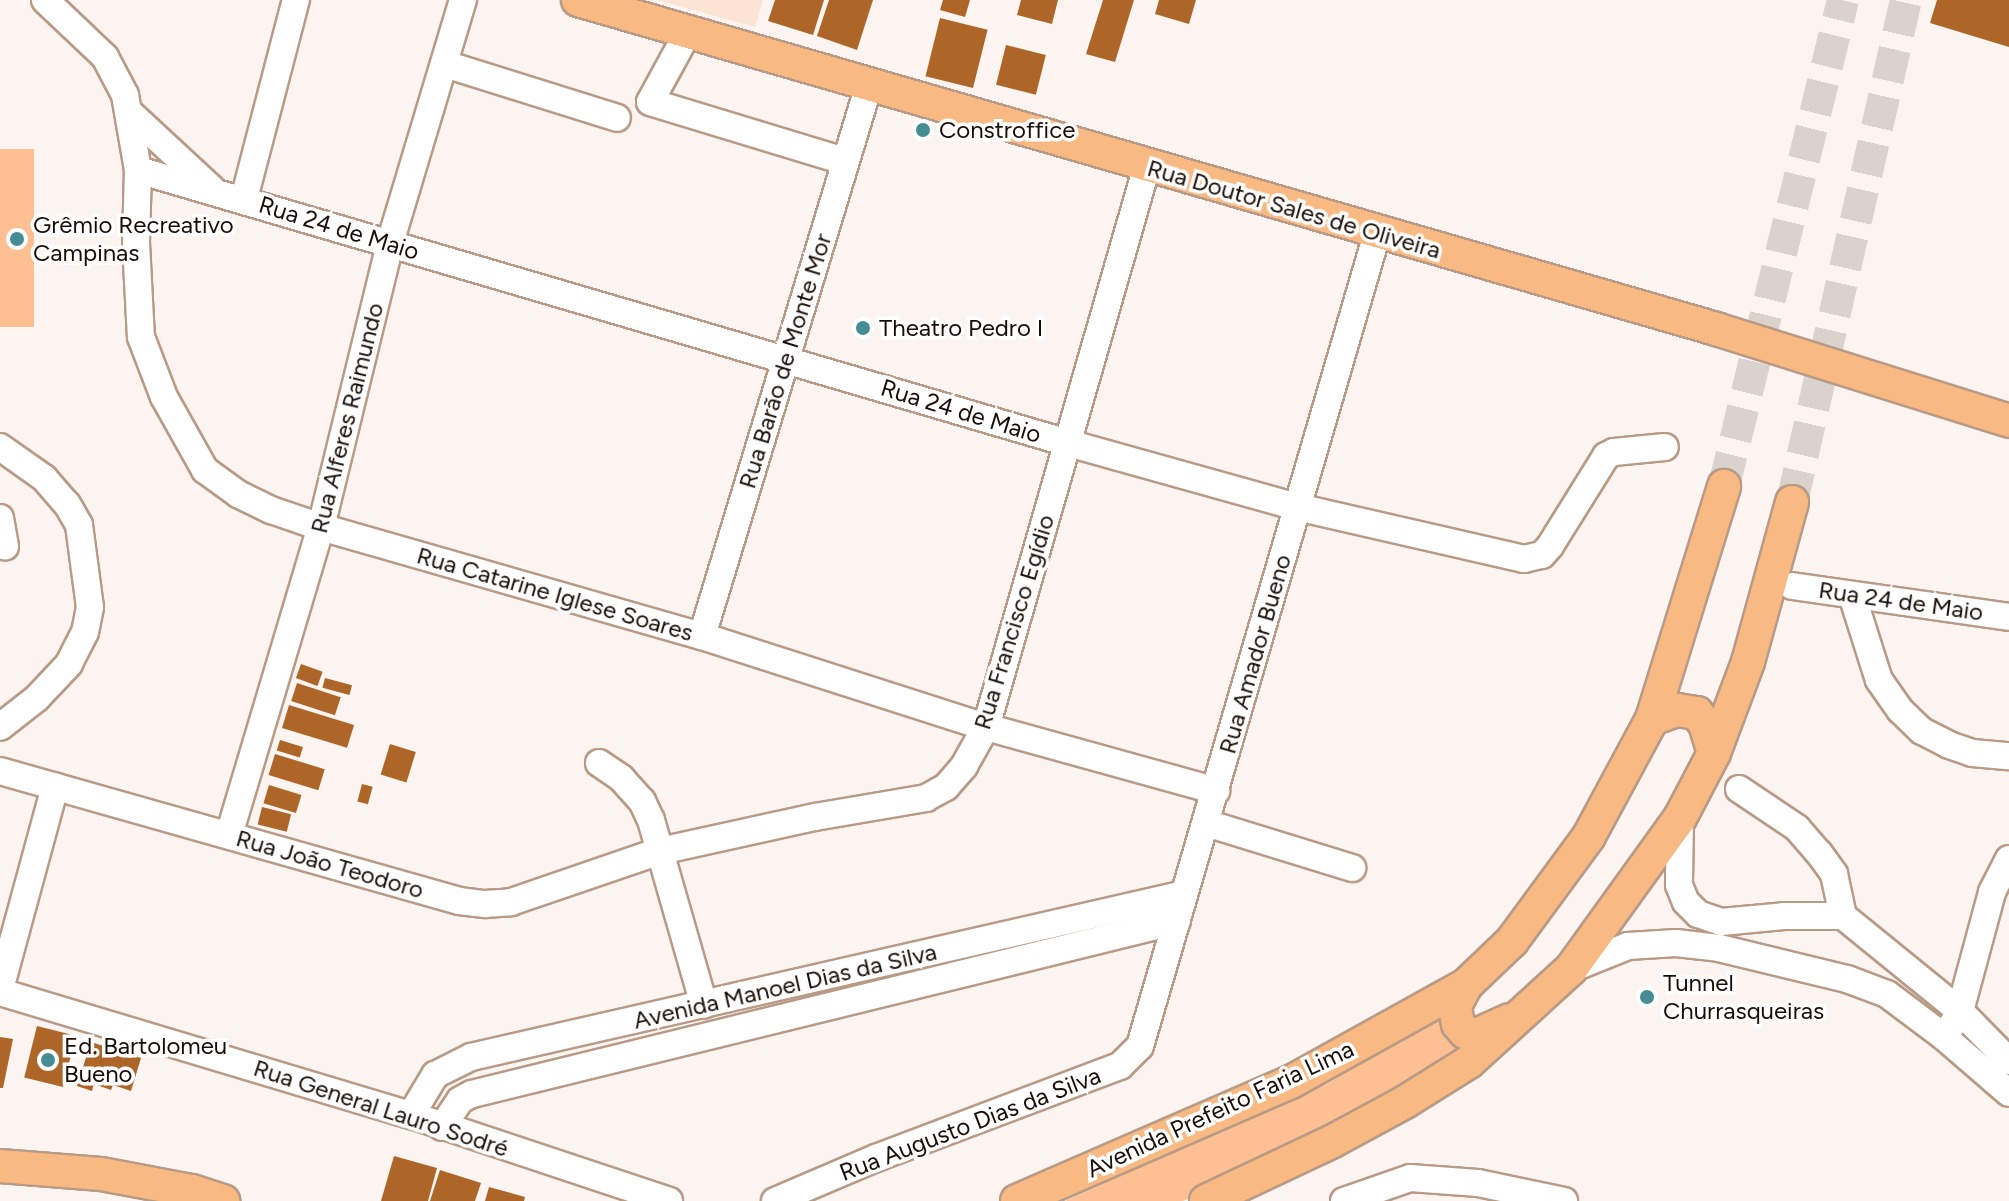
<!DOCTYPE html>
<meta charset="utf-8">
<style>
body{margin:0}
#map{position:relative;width:2009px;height:1201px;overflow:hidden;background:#fbf4f0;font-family:Figtree,sans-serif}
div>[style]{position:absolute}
.built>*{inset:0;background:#fce4d4}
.green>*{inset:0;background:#febf92;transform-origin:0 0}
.building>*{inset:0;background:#ae6528;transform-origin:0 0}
.major-tunnel>*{height:32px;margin-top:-16px;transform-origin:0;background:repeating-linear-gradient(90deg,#d9d2cd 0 32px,transparent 0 48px)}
.roads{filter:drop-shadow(2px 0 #b89a86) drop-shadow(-2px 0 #b89a86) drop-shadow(0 2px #b89a86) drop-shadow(0 -2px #b89a86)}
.minor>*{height:26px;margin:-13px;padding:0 13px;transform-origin:13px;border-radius:13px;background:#fff}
.major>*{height:32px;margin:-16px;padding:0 16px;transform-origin:16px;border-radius:16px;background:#f8b983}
.dots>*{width:22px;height:22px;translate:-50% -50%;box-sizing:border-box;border:4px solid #fff;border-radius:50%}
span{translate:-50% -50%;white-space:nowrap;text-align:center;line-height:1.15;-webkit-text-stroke:7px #fff;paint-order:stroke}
.poi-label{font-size:24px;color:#190e07}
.left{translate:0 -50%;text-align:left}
.street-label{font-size:24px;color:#190e07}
</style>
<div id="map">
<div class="built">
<div style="clip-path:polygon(657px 0,763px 0,755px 27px)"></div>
</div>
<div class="green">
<div style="left:34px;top:149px;width:178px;height:34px;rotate:90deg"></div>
<div style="clip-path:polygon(1446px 1004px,1471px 1053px,1339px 1131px,1183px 1201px,1065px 1201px,1332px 1081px,1408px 1033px)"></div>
</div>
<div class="building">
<div style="clip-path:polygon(775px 0,824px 0,813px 35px,768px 21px)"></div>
<div style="clip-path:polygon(829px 0,873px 0,857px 50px,817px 36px)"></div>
<div style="clip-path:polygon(943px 0,970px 0,965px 17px,940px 10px)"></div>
<div style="clip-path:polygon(1021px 0,1058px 0,1052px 24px,1017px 15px)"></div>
<div style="clip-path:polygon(1103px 0,1134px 0,1115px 62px,1086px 54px)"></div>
<div style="clip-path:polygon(1159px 0,1196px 0,1189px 24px,1155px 14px)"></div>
<div style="clip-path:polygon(1937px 0,2009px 0,2009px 47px,1930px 23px)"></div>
<div style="left:940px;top:18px;width:49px;height:60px;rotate:14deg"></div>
<div style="left:1006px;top:45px;width:41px;height:41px;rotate:14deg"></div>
<div style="left:301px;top:664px;width:23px;height:15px;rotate:20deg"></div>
<div style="left:325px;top:678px;width:28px;height:10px;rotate:15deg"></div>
<div style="left:297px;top:683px;width:46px;height:19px;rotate:18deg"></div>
<div style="left:289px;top:705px;width:68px;height:24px;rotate:17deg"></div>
<div style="left:280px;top:740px;width:24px;height:11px;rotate:17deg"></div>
<div style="left:390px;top:744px;width:27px;height:32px;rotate:17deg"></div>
<div style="left:275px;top:754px;width:52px;height:22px;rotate:17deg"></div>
<div style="left:362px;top:784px;width:11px;height:18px;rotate:15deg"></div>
<div style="left:269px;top:785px;width:34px;height:19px;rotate:17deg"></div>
<div style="left:262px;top:807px;width:30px;height:18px;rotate:14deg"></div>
<div style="left:37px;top:1026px;width:40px;height:53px;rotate:14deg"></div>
<div style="clip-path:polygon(0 1037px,13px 1039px,3px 1088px,0 1088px)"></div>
<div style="clip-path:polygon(91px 1042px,141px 1058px,131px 1091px,113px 1085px,111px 1090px,94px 1084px,92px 1091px,77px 1086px)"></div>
<div style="clip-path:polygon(394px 1156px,437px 1168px,428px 1201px,381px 1201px)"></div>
<div style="clip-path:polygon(440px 1170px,481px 1183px,475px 1201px,430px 1201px)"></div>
<div style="clip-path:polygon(489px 1187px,525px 1197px,524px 1201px,485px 1201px)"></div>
</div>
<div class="major-tunnel">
<div style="left:1724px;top:486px;width:500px;rotate:-76.24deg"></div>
<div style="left:1792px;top:502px;width:515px;rotate:-77.21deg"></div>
</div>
<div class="roads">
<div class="minor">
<div style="left:45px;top:0;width:83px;rotate:43.5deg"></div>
<div style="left:105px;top:57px;width:43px;rotate:62.2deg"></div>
<div style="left:125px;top:95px;width:76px;rotate:80.2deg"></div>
<div style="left:138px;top:170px;width:73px;rotate:91.6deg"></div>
<div style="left:136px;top:243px;width:94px;rotate:87deg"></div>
<div style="left:141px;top:337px;width:64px;rotate:69deg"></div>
<div style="left:164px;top:397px;width:84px;rotate:60.7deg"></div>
<div style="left:205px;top:470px;width:41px;rotate:36deg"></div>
<div style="left:238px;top:494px;width:37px;rotate:26deg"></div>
<div style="left:271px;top:510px;width:53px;rotate:18.8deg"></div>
<div style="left:321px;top:527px;width:396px;rotate:16deg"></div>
<div style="left:702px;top:636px;width:298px;rotate:17.8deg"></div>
<div style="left:986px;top:727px;width:239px;rotate:15.5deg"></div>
<div style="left:687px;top:34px;width:77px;rotate:118.6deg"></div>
<div style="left:650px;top:102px;width:203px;rotate:16.9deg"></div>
<div style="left:445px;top:64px;width:180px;rotate:17.4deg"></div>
<div style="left:129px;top:112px;width:112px;rotate:42.8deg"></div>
<div style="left:138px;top:170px;width:969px;rotate:16.36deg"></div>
<div style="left:1068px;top:443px;width:238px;rotate:15.6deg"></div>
<div style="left:1297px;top:507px;width:233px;rotate:12.9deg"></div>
<div style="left:1524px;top:559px;width:18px;rotate:-13deg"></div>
<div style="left:1542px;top:555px;width:12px;rotate:-48deg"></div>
<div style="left:1550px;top:546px;width:106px;rotate:-58.1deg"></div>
<div style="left:1606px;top:456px;width:9px;rotate:-27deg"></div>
<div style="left:1614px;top:452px;width:51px;rotate:-5.6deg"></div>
<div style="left:244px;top:199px;width:206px;rotate:-75.4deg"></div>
<div style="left:0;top:447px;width:54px;rotate:35.2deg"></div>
<div style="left:44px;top:478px;width:35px;rotate:49deg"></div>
<div style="left:67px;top:504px;width:24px;rotate:60deg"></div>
<div style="left:79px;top:525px;width:83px;rotate:82.4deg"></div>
<div style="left:90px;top:607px;width:25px;rotate:101deg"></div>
<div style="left:85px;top:632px;width:36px;rotate:117deg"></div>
<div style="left:69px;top:664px;width:47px;rotate:133.3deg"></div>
<div style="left:37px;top:698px;width:47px;rotate:141.9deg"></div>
<div style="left:0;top:518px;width:29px;rotate:80deg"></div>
<div style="left:1792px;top:586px;width:219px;rotate:8.1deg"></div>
<div style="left:1852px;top:595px;width:89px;rotate:72.4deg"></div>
<div style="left:1879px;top:680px;width:37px;rotate:55deg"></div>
<div style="left:1900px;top:710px;width:30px;rotate:44deg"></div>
<div style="left:1922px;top:731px;width:30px;rotate:27deg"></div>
<div style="left:1949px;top:745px;width:24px;rotate:19deg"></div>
<div style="left:1972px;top:753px;width:37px;rotate:5deg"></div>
<div style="left:702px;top:636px;width:576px;rotate:-73.14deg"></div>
<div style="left:599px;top:763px;width:27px;rotate:34deg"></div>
<div style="left:621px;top:778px;width:31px;rotate:48deg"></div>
<div style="left:642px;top:801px;width:21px;rotate:65deg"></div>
<div style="left:651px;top:820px;width:192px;rotate:74deg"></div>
<div style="left:0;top:771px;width:477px;rotate:15.8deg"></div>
<div style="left:459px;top:901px;width:26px;rotate:7deg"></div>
<div style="left:485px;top:904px;width:26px;rotate:-4deg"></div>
<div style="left:511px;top:902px;width:157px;rotate:-18.9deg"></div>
<div style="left:660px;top:851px;width:159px;rotate:-12.4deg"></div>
<div style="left:815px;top:817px;width:113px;rotate:-9.7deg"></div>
<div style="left:926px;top:798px;width:23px;rotate:-29deg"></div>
<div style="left:946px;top:787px;width:28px;rotate:-49deg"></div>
<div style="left:964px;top:766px;width:45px;rotate:-60.6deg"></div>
<div style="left:986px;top:727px;width:584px;rotate:-73.99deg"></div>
<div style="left:1739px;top:789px;width:70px;rotate:33.9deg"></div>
<div style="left:1797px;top:828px;width:33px;rotate:49deg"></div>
<div style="left:1819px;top:853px;width:26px;rotate:54deg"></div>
<div style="left:1834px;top:874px;width:43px;rotate:77.9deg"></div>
<div style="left:1680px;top:818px;width:67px;rotate:90.9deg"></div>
<div style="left:1679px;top:885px;width:18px;rotate:68deg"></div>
<div style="left:1686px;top:902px;width:17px;rotate:45deg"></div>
<div style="left:1698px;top:914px;width:24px;rotate:19deg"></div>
<div style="left:1721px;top:922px;width:63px;rotate:-5.4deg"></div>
<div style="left:1784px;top:916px;width:59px"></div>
<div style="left:1843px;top:916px;width:151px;rotate:39.1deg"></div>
<div style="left:1960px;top:1011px;width:70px;rotate:45.6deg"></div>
<div style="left:1206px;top:823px;width:153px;rotate:17.1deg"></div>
<div style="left:229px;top:835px;width:321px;rotate:-73.4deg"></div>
<div style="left:321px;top:527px;width:292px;rotate:-76.3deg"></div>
<div style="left:390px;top:243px;width:254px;rotate:-73.3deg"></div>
<div style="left:1571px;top:969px;width:61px;rotate:-22deg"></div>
<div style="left:1628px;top:946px;width:48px;rotate:-3.6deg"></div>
<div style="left:1676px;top:943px;width:43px;rotate:6.6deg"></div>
<div style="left:1719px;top:948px;width:132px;rotate:13.6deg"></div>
<div style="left:1847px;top:979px;width:43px;rotate:20.6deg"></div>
<div style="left:1887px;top:994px;width:71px;rotate:37deg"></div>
<div style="left:1944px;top:1037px;width:86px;rotate:40.7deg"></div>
<div style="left:0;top:989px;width:210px;rotate:-74.8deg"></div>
<div style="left:0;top:992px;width:429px;rotate:16.7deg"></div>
<div style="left:411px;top:1115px;width:272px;rotate:18.4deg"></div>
<div style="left:1952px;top:1025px;width:16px;rotate:-60deg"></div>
<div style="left:1960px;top:1011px;width:123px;rotate:-74.9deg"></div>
<div style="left:1992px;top:892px;width:37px;rotate:-63deg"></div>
<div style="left:411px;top:1115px;width:47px;rotate:-59deg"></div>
<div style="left:435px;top:1075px;width:40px;rotate:-26.6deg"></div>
<div style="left:471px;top:1057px;width:731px;rotate:-12.88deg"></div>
<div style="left:442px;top:1127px;width:32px;rotate:-56deg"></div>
<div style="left:460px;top:1100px;width:13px;rotate:-27deg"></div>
<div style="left:472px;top:1094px;width:726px;rotate:-13.79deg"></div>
<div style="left:775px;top:1201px;width:110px;rotate:-23.1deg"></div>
<div style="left:876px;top:1158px;width:261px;rotate:-20.7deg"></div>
<div style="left:1120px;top:1066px;width:28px;rotate:-45deg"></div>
<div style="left:1140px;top:1046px;width:846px;rotate:-73.73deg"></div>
<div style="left:1344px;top:1201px;width:70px;rotate:-19.2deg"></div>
<div style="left:1410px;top:1178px;width:68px;rotate:4.2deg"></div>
<div style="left:1478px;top:1183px;width:88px;rotate:11.8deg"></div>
</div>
<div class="major">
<div style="left:578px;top:0;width:1185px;rotate:16.12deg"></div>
<div style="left:1716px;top:329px;width:307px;rotate:17.4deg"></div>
<div style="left:1652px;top:719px;width:27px;rotate:-20deg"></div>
<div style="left:1677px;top:710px;width:20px;rotate:9deg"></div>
<div style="left:1697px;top:713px;width:14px;rotate:54deg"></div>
<div style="left:1705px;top:724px;width:30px;rotate:73deg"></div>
<div style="left:1466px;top:985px;width:24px;rotate:118deg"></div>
<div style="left:1455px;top:1006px;width:18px;rotate:81deg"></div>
<div style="left:1458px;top:1024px;width:11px;rotate:49deg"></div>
<div style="left:1465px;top:1032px;width:11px;rotate:15deg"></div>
<div style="left:1476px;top:1035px;width:36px;rotate:-24deg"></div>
<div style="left:0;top:1166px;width:101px;rotate:4.5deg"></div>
<div style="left:101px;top:1174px;width:93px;rotate:10.6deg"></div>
<div style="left:192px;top:1191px;width:33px;rotate:18deg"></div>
<div style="left:1017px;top:1201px;width:299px;rotate:-23.5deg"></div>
<div style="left:1291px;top:1082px;width:200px;rotate:-29deg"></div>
<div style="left:1466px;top:985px;width:64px;rotate:-43.7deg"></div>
<div style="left:1512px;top:941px;width:130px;rotate:-53.7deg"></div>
<div style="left:1589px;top:836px;width:133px;rotate:-61.7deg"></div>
<div style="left:1652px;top:719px;width:244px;rotate:-72.8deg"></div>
<div style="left:1206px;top:1201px;width:140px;rotate:-25.3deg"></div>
<div style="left:1333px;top:1141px;width:82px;rotate:-28.4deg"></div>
<div style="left:1405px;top:1102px;width:75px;rotate:-32deg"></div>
<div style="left:1469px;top:1062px;width:138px;rotate:-42.4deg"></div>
<div style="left:1571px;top:969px;width:186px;rotate:-54.2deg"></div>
<div style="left:1680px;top:818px;width:73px;rotate:-62.4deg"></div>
<div style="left:1714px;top:753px;width:97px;rotate:-69.5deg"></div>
<div style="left:1748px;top:662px;width:166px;rotate:-74.6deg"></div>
</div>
</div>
<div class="dots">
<div style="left:923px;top:130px;background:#458c95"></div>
<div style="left:17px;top:239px;background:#458c95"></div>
<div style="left:863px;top:328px;background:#458c95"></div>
<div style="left:1647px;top:997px;background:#458c95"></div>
<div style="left:48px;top:1060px;background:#458c95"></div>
</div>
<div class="poi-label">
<span class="left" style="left:939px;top:130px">Constroffice</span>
<span class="left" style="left:33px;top:239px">Grêmio Recreativo<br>Campinas</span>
<span class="left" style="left:879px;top:328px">Theatro Pedro I</span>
<span class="left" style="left:1663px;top:997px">Tunnel<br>Churrasqueiras</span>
<span class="left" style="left:64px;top:1060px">Ed. Bartolomeu<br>Bueno</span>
</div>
<div class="street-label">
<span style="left:1294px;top:209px;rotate:16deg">Rua Doutor Sales de Oliveira</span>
<span style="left:339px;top:228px;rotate:17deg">Rua 24 de Maio</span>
<span style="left:785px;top:361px;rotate:-73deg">Rua Barão de Monte Mor</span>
<span style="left:961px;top:411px;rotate:17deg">Rua 24 de Maio</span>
<span style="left:347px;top:418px;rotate:-76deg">Rua Alferes Raimundo</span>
<span style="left:555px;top:594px;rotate:16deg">Rua Catarine Iglese Soares</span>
<span style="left:1901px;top:601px;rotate:8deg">Rua 24 de Maio</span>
<span style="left:1014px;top:622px;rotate:-73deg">Rua Francisco Egídio</span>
<span style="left:1255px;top:654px;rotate:-74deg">Rua Amador Bueno</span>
<span style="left:330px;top:864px;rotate:16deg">Rua João Teodoro</span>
<span style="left:785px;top:986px;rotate:-13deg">Avenida Manoel Dias da Silva</span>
<span style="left:381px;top:1108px;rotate:18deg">Rua General Lauro Sodré</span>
<span style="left:1220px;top:1109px;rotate:-25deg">Avenida Prefeito Faria Lima</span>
<span style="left:970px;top:1124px;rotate:-21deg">Rua Augusto Dias da Silva</span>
</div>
</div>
